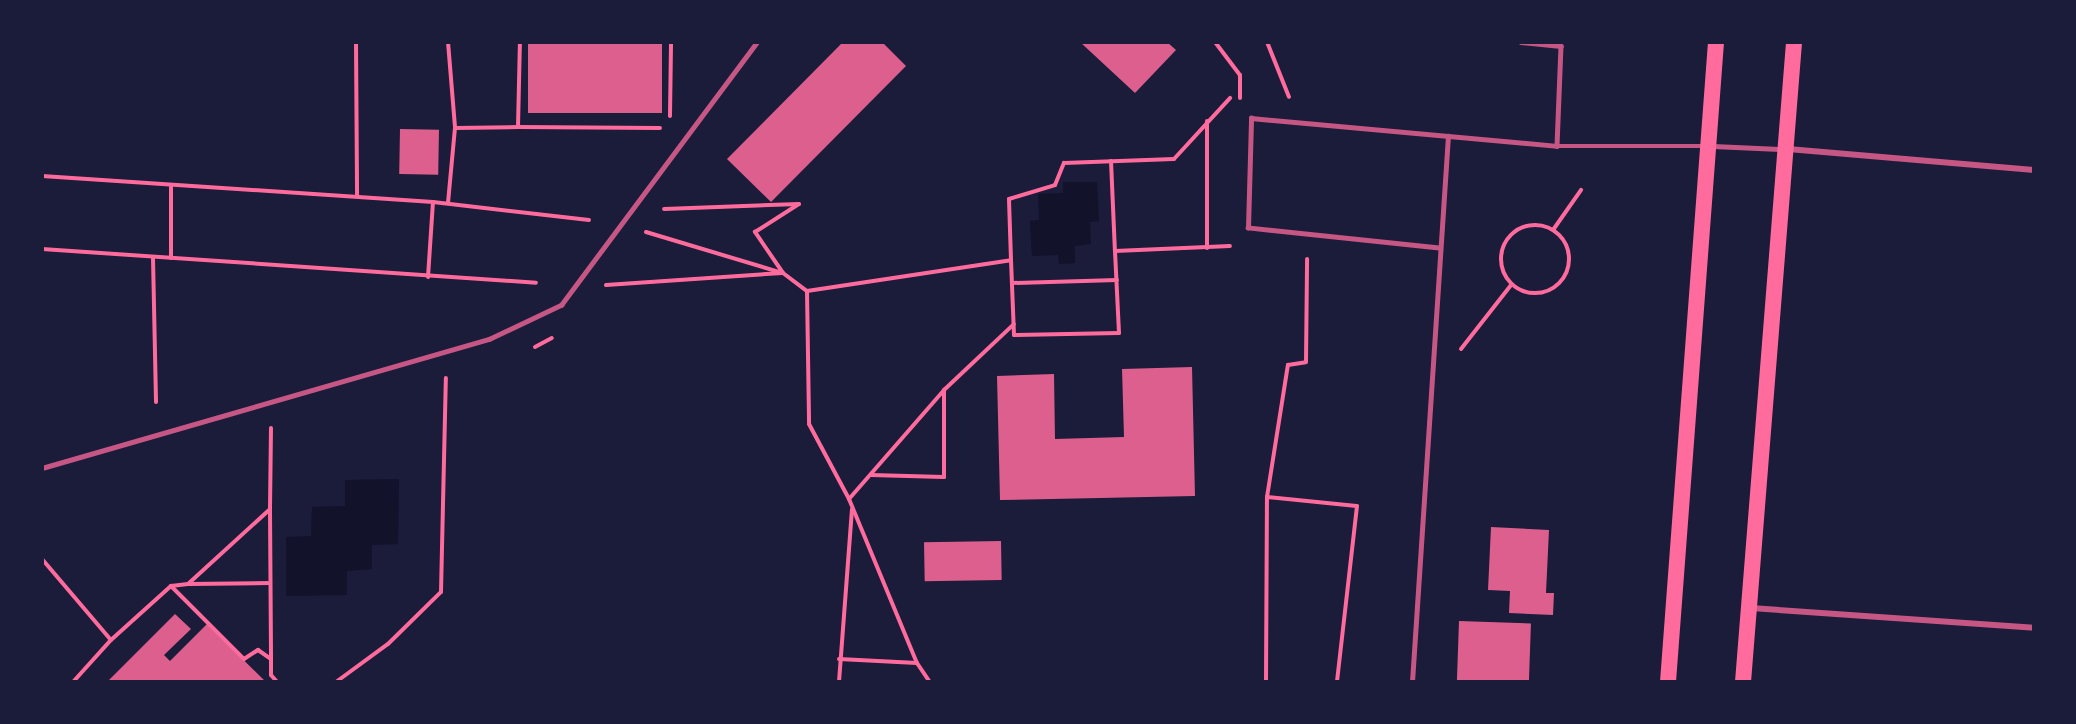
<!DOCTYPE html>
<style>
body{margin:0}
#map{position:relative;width:2076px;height:724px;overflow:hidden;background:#1b1b3a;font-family:"Nunito Sans",sans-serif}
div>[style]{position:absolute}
.water>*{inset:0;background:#12122b}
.building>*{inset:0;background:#dd5f8e;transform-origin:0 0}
.path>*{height:4px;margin:-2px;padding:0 2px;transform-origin:2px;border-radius:2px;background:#ff6b9d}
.path>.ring{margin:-2px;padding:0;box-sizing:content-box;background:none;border:4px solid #ff6b9d;border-radius:50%}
.service>*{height:4.5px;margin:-2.25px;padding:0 2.25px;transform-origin:2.25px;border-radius:2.25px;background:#c65784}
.minor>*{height:6px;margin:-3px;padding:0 3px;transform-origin:3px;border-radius:3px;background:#c65784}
.trunk>*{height:16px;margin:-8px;padding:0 8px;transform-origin:8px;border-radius:8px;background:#ff6b9d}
span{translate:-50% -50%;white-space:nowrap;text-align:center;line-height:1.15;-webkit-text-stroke:6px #1b1b3a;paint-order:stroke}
.frame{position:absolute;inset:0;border:44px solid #1b1b3a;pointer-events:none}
</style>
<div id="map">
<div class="water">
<div style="clip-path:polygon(1063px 182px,1097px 182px,1099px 221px,1090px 222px,1091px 244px,1075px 246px,1075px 263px,1059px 264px,1058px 255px,1032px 256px,1030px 221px,1039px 220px,1038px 194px,1063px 193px)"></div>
<div style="clip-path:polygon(399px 479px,398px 544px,372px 545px,372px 569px,347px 571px,347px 595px,286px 596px,286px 537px,311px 536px,312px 507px,345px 506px,345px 480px)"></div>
</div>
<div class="building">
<div style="left:528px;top:42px;width:134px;height:71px"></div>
<div style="clip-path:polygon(843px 42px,882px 42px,906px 66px,771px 202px,727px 159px)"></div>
<div style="clip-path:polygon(1080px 42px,1167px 42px,1176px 50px,1135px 93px)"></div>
<div style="left:400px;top:129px;width:39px;height:45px;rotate:1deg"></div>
<div style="clip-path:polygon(1192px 367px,1195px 496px,1000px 500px,997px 376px,1054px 374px,1055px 439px,1124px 437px,1122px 369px)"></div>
<div style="clip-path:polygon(1491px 527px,1549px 530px,1546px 593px,1554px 593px,1553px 615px,1509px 613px,1510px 591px,1488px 590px)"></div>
<div style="left:1001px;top:541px;width:39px;height:77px;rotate:89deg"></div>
<div style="clip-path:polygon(175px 614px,191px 629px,164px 655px,170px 661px,207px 624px,266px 682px,107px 682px)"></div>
<div style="left:1459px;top:621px;width:72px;height:61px;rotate:2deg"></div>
</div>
<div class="path">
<div style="left:356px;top:42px;width:154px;rotate:89.6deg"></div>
<div style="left:448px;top:42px;width:86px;rotate:85.3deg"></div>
<div style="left:1215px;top:42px;width:41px;rotate:52.9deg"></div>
<div style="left:1240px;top:75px;width:23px;rotate:90deg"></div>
<div style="left:1267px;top:42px;width:59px;rotate:68.2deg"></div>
<div style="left:670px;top:116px;width:74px;rotate:-89.2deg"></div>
<div style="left:518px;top:127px;width:142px;rotate:0.4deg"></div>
<div style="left:1111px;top:161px;width:90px;rotate:87.5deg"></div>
<div style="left:42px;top:176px;width:392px;rotate:3.8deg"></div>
<div style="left:433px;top:202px;width:157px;rotate:6.6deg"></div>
<div style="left:171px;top:187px;width:71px;rotate:90deg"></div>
<div style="left:448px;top:203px;width:75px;rotate:-84.7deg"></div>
<div style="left:455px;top:128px;width:63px;rotate:-0.9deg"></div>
<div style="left:518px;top:127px;width:85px;rotate:-88.7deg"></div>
<div class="ring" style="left:1501px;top:225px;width:64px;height:64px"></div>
<div style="left:1553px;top:230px;width:49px;rotate:-55deg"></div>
<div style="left:646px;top:232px;width:143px;rotate:16.7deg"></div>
<div style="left:783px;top:273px;width:50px;rotate:-124.3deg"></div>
<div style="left:755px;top:232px;width:52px;rotate:-32.5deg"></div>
<div style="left:799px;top:204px;width:135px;rotate:177.9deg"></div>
<div style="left:1207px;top:248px;width:127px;rotate:-90deg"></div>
<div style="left:42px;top:249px;width:495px;rotate:3.9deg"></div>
<div style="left:153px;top:258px;width:144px;rotate:88.8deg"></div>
<div style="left:1011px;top:260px;width:61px;rotate:-91.9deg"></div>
<div style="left:1009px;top:199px;width:48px;rotate:-16.9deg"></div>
<div style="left:1055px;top:185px;width:24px;rotate:-68deg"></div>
<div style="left:1064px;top:163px;width:110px;rotate:-2.1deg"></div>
<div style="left:1174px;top:159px;width:83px;rotate:-47.4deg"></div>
<div style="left:428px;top:277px;width:75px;rotate:-86.2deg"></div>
<div style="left:1012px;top:283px;width:105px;rotate:-1.6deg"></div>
<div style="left:606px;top:285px;width:177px;rotate:-3.9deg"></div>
<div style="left:783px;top:273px;width:30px;rotate:37deg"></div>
<div style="left:807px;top:291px;width:206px;rotate:-8.6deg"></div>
<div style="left:1011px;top:260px;width:75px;rotate:87.7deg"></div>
<div style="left:1014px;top:335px;width:105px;rotate:-1.1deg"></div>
<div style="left:1119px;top:333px;width:82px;rotate:-92.8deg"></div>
<div style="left:1115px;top:251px;width:115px;rotate:-2.5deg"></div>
<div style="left:807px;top:291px;width:133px;rotate:89.1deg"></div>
<div style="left:809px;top:424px;width:85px;rotate:61.9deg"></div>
<div style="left:849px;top:499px;width:178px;rotate:67.5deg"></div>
<div style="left:917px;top:663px;width:23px;rotate:56deg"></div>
<div style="left:535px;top:347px;width:19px;rotate:-28deg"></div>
<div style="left:1461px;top:349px;width:81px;rotate:-52deg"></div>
<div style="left:871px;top:475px;width:73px;rotate:1.6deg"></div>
<div style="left:944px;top:477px;width:87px;rotate:-90deg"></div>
<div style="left:1267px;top:497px;width:134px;rotate:-81deg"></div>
<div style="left:1288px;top:365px;width:18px;rotate:-9deg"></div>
<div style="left:1306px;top:362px;width:103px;rotate:-89.4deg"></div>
<div style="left:849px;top:499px;width:145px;rotate:-48.9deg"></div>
<div style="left:944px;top:390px;width:96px;rotate:-43.3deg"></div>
<div style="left:270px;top:510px;width:149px;rotate:89.6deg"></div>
<div style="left:42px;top:559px;width:106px;rotate:49.6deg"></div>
<div style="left:189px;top:584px;width:81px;rotate:-0.7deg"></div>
<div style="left:171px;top:586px;width:17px;rotate:-7deg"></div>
<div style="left:188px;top:584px;width:111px;rotate:-42.4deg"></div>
<div style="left:270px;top:509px;width:81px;rotate:-89.3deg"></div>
<div style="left:839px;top:659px;width:78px;rotate:2.9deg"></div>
<div style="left:73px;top:682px;width:57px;rotate:-47.9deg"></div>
<div style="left:111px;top:640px;width:81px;rotate:-42deg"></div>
<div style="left:171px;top:586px;width:103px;rotate:45deg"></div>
<div style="left:244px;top:659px;width:17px;rotate:-33deg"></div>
<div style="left:258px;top:650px;width:16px;rotate:35deg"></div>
<div style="left:271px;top:659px;width:16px;rotate:90deg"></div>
<div style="left:271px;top:675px;width:9px;rotate:49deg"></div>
<div style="left:336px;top:682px;width:64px;rotate:-36.2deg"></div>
<div style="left:388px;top:644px;width:74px;rotate:-44.5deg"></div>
<div style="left:441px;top:592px;width:214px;rotate:-88.7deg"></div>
<div style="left:839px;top:682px;width:173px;rotate:-85.7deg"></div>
<div style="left:1266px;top:682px;width:185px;rotate:-89.7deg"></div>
<div style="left:1267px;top:497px;width:90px;rotate:5.7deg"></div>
<div style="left:1357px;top:506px;width:177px;rotate:96.5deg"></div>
</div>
<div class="service">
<div style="left:1521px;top:42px;width:40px;rotate:5.7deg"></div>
<div style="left:1561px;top:46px;width:100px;rotate:92.3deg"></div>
<div style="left:1713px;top:146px;width:69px;rotate:2.5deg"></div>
<div style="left:1439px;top:248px;width:192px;rotate:-174deg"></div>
<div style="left:1248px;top:228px;width:110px;rotate:-88.4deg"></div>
<div style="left:1251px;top:118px;width:307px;rotate:5.2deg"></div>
<div style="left:1557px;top:146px;width:147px"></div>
<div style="left:42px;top:468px;width:465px;rotate:-16.1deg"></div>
<div style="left:489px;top:339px;width:80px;rotate:-25.3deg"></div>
<div style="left:561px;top:305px;width:328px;rotate:-53.3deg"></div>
<div style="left:1412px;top:682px;width:547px;rotate:-86.23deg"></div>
</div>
<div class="minor">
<div style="left:1788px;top:149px;width:247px;rotate:4.9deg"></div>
<div style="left:1751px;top:608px;width:284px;rotate:4deg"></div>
</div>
<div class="trunk">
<div style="left:1668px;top:682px;width:642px;rotate:-85.71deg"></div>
<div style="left:1743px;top:682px;width:642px;rotate:-85.44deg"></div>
</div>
<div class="frame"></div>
</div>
